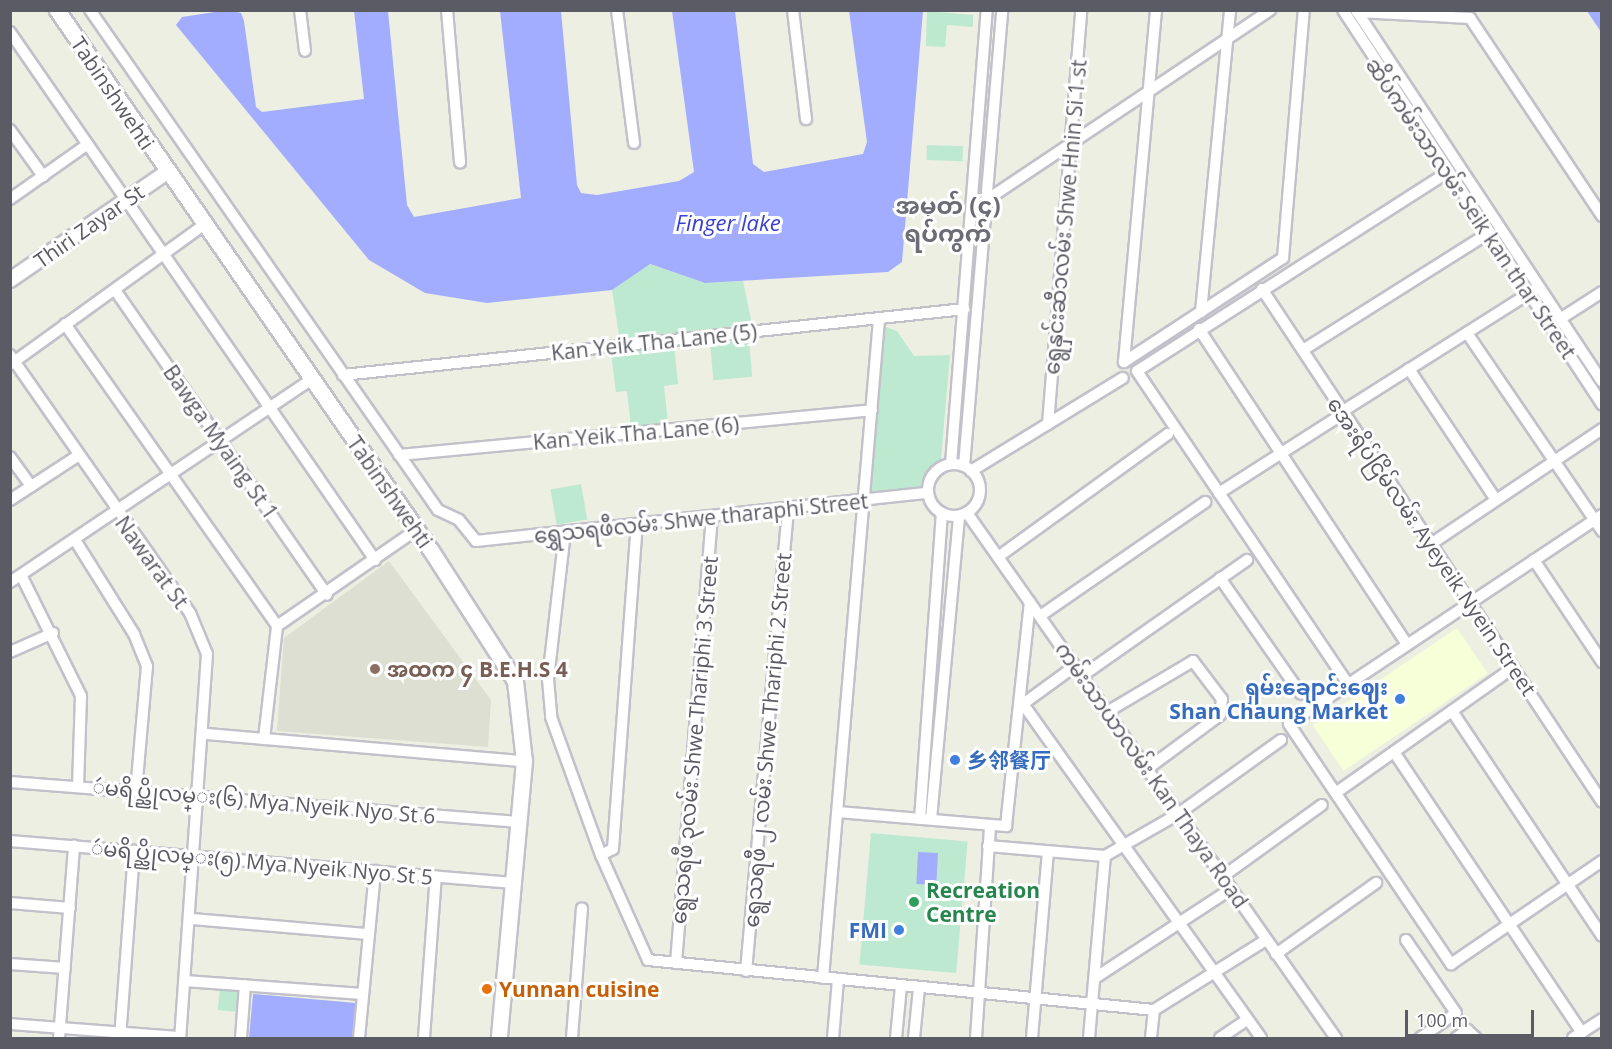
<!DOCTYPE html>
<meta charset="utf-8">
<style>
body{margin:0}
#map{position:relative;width:1612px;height:1049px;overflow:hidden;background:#ecefe2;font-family:"Open Sans","Noto Sans SC","Noto Sans Myanmar",sans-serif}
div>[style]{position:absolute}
.commercial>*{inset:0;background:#f6ffd8;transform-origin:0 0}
.education>*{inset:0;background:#dcdfd1}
.green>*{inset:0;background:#bde9d1;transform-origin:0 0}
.water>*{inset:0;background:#a3adff;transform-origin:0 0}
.roads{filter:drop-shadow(2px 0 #c2c1ca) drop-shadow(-2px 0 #c2c1ca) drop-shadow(0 2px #c2c1ca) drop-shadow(0 -2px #c2c1ca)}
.minor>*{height:10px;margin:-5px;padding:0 5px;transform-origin:5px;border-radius:5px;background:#fff}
.minor>.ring{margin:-5px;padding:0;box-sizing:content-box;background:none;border:10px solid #fff;border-radius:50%}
.tertiary>*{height:14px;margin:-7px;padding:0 7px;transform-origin:7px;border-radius:7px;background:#fff}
.secondary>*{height:15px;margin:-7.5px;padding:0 7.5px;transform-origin:7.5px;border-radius:7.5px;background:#fff}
.dots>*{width:16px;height:16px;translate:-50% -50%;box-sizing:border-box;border:3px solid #fff;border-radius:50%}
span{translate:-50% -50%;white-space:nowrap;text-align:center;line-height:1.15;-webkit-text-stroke:6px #fff;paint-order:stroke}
.street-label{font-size:21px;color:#5b5b65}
.education-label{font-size:21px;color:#785e54;font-weight:700}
.left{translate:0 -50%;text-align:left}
.shop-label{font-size:21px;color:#366cbe;font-weight:700}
.right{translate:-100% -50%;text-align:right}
.leisure-label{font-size:21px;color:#27864d;font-weight:700}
.food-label{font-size:21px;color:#c56008;font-weight:700}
.water-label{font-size:22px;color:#3a40ce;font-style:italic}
.quarter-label{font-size:24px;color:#6c6c77;font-weight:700}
.frame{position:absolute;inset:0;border:12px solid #5b5b65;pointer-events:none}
.scale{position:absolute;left:1405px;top:1010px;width:129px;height:27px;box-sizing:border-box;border:3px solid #5b5b65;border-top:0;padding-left:8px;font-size:18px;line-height:21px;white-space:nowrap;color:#5b5b65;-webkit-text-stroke:4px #fff;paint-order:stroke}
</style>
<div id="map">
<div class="commercial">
<div style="left:1457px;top:628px;width:55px;height:174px;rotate:56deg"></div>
</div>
<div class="education">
<div style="clip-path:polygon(389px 561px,491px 700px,488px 747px,277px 731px,284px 638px)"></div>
</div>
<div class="green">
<div style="clip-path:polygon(927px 11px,973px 15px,973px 27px,947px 25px,945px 47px,926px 46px)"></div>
<div style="left:927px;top:145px;width:36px;height:15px;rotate:2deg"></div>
<div style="clip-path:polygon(649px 264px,705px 283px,743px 281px,753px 329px,620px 342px,612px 290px)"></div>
<div style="clip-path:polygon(883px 326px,897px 331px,914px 356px,950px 355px,941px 459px,922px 489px,868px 495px)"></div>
<div style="left:749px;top:340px;width:37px;height:39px;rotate:85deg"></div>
<div style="clip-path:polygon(674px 345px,678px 384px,664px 386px,668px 424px,631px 428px,627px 391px,616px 392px,611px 353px)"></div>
<div style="left:581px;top:484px;width:36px;height:31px;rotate:80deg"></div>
<div style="left:871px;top:833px;width:97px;height:132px;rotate:5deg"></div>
<div style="left:220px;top:988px;width:20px;height:22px;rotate:6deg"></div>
</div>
<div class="water">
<div style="clip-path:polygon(228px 10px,241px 13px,244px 21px,256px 107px,262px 112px,364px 99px,354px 11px,388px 11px,407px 205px,414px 217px,521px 198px,500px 11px,561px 11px,577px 185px,581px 193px,597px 195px,679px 181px,694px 172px,672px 11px,735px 11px,753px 164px,764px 172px,863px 154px,867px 142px,849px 11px,923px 11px,902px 262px,888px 272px,705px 283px,650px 264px,612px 290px,487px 303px,425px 293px,369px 260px,176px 25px,182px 17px)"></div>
<div style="clip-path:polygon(1587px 11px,1601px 11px,1601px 32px)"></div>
<div style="left:918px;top:852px;width:20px;height:32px;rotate:3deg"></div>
<div style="clip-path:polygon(253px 994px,356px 1003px,353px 1038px,249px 1038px)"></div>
</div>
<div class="roads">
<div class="minor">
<div style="left:90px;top:10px;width:609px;rotate:55.16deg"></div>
<div style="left:438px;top:510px;width:23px;rotate:25deg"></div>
<div style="left:459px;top:520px;width:27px;rotate:51deg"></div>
<div style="left:476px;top:541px;width:454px;rotate:-6.1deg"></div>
<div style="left:300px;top:10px;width:41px;rotate:83deg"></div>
<div style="left:447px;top:10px;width:153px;rotate:85.1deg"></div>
<div style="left:617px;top:10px;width:134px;rotate:82.7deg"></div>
<div style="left:793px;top:10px;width:110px;rotate:83.2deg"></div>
<div style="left:1343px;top:10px;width:472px;rotate:56.7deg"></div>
<div style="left:1356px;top:10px;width:445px;rotate:56.5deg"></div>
<div style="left:1357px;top:12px;width:113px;rotate:3deg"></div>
<div style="left:1470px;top:18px;width:238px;rotate:56.3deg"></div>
<div style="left:10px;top:32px;width:642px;rotate:55.34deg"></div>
<div style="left:10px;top:130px;width:57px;rotate:54.3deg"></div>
<div style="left:10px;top:199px;width:95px;rotate:-35.2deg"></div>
<div style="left:982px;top:203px;width:347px;rotate:-33.8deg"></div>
<div style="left:1262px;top:289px;width:615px;rotate:56.46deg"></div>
<div style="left:115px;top:290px;width:371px;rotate:55.2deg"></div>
<div style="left:1201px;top:312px;width:303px;rotate:-84.5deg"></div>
<div style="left:1560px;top:319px;width:50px;rotate:-32.7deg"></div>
<div style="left:65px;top:324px;width:369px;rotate:54.9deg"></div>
<div style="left:1199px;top:329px;width:378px;rotate:56.6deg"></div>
<div style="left:1467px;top:333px;width:240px;rotate:55.7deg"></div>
<div style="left:1303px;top:350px;width:218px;rotate:-32.2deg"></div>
<div style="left:10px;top:355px;width:315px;rotate:55.1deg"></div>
<div style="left:190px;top:613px;width:44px;rotate:67.5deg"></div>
<div style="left:207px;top:654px;width:385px;rotate:94deg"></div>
<div style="left:1124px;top:362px;width:190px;rotate:-33.2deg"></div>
<div style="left:1283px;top:258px;width:249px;rotate:-85.2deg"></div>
<div style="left:1124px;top:362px;width:353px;rotate:-84.8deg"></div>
<div style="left:11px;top:364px;width:238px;rotate:-35.8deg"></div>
<div style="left:1409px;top:369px;width:157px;rotate:56.4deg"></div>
<div style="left:343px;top:375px;width:625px;rotate:-6.06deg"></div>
<div style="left:1343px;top:411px;width:225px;rotate:-32.3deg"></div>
<div style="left:1048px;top:424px;width:415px;rotate:-85.4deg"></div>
<div style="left:399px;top:455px;width:475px;rotate:-5.4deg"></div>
<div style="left:10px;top:457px;width:36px;rotate:54deg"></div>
<div class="ring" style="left:928px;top:464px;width:42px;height:42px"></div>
<div style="left:951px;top:464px;width:455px;rotate:-85.5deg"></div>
<div style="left:964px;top:466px;width:458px;rotate:-85.2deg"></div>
<div style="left:971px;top:471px;width:178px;rotate:-31.5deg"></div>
<div style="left:1219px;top:493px;width:148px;rotate:-32.6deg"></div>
<div style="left:10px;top:500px;width:82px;rotate:-33.1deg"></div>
<div style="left:967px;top:513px;width:642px;rotate:54.9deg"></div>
<div style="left:1602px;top:515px;width:376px;rotate:146.3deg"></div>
<div style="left:1289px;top:724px;width:290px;rotate:56deg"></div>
<div style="left:1451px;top:964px;width:183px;rotate:-34.3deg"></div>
<div style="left:565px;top:532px;width:148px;rotate:96.6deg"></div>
<div style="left:548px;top:679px;width:38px;rotate:85deg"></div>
<div style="left:551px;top:717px;width:147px;rotate:70.1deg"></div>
<div style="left:601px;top:855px;width:115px;rotate:65.9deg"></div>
<div style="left:648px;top:960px;width:508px;rotate:5.64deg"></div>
<div style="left:1154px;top:1010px;width:132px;rotate:-32deg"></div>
<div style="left:75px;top:540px;width:111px;rotate:57.9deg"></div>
<div style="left:134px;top:634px;width:35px;rotate:68deg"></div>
<div style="left:147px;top:666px;width:125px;rotate:95deg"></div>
<div style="left:1431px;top:544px;width:206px;rotate:-33.9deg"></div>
<div style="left:998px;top:557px;width:210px;rotate:-35.9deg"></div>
<div style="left:1534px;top:560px;width:123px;rotate:56.3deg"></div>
<div style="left:22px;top:577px;width:133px;rotate:63.6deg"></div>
<div style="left:81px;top:696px;width:90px;rotate:91.9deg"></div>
<div style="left:1220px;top:578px;width:141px;rotate:55.1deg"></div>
<div style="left:10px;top:582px;width:364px;rotate:-33.9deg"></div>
<div style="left:1040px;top:616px;width:201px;rotate:-34.6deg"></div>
<div style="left:10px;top:652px;width:47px;rotate:-23.8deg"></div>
<div style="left:1075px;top:666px;width:64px;rotate:143.8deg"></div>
<div style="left:1023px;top:704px;width:410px;rotate:54.5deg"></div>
<div style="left:1082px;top:676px;width:202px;rotate:-35.1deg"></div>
<div style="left:1348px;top:684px;width:377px;rotate:-124deg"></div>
<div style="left:1137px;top:371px;width:368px;rotate:-32.6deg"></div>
<div style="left:1452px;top:711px;width:270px;rotate:56.3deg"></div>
<div style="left:1107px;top:712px;width:100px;rotate:-30.7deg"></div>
<div style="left:1193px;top:661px;width:48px;rotate:52.7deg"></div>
<div style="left:1222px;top:699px;width:16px;rotate:97deg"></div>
<div style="left:1220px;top:715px;width:91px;rotate:143.5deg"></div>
<div style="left:206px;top:734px;width:319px;rotate:4.9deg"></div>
<div style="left:264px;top:739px;width:114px;rotate:-83.4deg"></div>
<div style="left:277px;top:626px;width:169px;rotate:-34.6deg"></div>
<div style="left:1394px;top:752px;width:338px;rotate:56.2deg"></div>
<div style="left:10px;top:782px;width:510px;rotate:4.5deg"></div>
<div style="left:1337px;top:792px;width:215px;rotate:-35.2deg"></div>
<div style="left:838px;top:812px;width:169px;rotate:4.8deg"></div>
<div style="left:1006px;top:826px;width:225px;rotate:-83.9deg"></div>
<div style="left:920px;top:819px;width:305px;rotate:-85.9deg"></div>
<div style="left:931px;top:819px;width:303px;rotate:-84.7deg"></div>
<div style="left:10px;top:841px;width:505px;rotate:4.77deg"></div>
<div style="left:988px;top:846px;width:117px;rotate:4.9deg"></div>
<div style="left:1105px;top:856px;width:84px;rotate:-29.9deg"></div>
<div style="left:1178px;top:814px;width:127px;rotate:-35.7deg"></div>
<div style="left:601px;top:855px;width:13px;rotate:-27deg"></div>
<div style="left:613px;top:849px;width:325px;rotate:-85.8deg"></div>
<div style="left:1222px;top:877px;width:123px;rotate:-35.8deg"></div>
<div style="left:10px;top:903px;width:60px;rotate:4.8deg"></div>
<div style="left:192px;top:919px;width:177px;rotate:4.9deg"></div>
<div style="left:1406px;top:940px;width:88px;rotate:55.6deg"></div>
<div style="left:1456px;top:1013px;width:44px;rotate:145.2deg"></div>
<div style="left:1276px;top:954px;width:123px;rotate:-35.4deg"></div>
<div style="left:676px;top:963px;width:447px;rotate:-85.4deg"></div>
<div style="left:10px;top:964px;width:55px;rotate:4.2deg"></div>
<div style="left:746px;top:971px;width:463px;rotate:-84.8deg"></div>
<div style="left:823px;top:978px;width:661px;rotate:-85.14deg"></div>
<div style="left:1095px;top:978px;width:163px;rotate:-33.2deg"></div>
<div style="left:185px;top:981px;width:178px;rotate:4.2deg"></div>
<div style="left:10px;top:1024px;width:170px;rotate:4.4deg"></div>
<div style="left:59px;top:1038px;width:193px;rotate:-85.5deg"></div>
<div style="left:120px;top:1038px;width:188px;rotate:-85.7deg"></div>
<div style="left:241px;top:1038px;width:53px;rotate:-85.7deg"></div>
<div style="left:359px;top:1038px;width:168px;rotate:-84.5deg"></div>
<div style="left:424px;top:1038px;width:162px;rotate:-85.8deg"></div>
<div style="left:572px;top:1038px;width:130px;rotate:-85.6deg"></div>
<div style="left:833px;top:1038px;width:58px;rotate:-85.1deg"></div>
<div style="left:896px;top:1038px;width:52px;rotate:-84.5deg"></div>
<div style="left:914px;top:1038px;width:50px;rotate:-84.3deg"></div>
<div style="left:976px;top:1038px;width:210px;rotate:-86.2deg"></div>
<div style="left:1032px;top:1038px;width:187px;rotate:-85.1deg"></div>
<div style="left:1089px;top:1038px;width:183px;rotate:-85deg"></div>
<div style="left:1151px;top:1038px;width:28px;rotate:-84deg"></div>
<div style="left:1220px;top:1038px;width:32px;rotate:-34deg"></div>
<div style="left:1456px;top:1038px;width:14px;rotate:-36deg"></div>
<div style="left:1467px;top:1030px;width:12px;rotate:42deg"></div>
<div style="left:1573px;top:1038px;width:35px;rotate:-33deg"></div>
</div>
<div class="tertiary">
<div style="left:10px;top:280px;width:191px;rotate:-34.5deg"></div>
</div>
<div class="secondary">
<div style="left:57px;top:10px;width:655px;rotate:55.32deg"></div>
<div style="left:430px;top:549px;width:157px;rotate:57.2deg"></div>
<div style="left:515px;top:681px;width:81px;rotate:83.6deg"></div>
<div style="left:524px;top:761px;width:278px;rotate:95.2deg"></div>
</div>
</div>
<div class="dots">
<div style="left:375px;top:669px;background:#8d6e63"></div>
<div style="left:1400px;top:699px;background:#3f7fe0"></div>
<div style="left:955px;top:760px;background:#3f7fe0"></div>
<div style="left:914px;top:902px;background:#2e9e5b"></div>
<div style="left:899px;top:930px;background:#3f7fe0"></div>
<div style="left:487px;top:989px;background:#e8710a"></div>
</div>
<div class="street-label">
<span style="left:113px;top:93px;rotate:56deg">Tabinshwehti</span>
<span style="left:1471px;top:208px;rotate:56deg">ဆိပ်ကမ်းသာလမ်း Seik kan thar Street</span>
<span style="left:1065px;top:217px;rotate:-85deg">ရွေနှင်းဆီ၁လမ်း Shwe Hnin Si 1 st</span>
<span style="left:89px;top:226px;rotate:-35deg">Thiri Zayar St</span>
<span style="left:654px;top:342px;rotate:-6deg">Kan Yeik Tha Lane (5)</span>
<span style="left:636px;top:433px;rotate:-5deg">Kan Yeik Tha Lane (6)</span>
<span style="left:221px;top:442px;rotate:55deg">Bawga Myaing St 1</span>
<span style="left:390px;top:492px;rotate:55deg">Tabinshwehti</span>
<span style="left:701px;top:518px;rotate:-6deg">ရွှေသရဖီလမ်း Shwe tharaphi Street</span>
<span style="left:1432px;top:546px;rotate:56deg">အေးရိပ်ငြိမ်လမ်း Ayeyeik Nyein Street</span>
<span style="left:152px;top:562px;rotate:54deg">Nawarat St</span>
<span style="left:694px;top:740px;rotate:-85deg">ရွေသရဖီ ၃လမ်း Shwe Thariphi 3 Street</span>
<span style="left:767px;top:740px;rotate:-85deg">ရွေသရဖီ ၂ လမ်း Shwe Thariphi 2 Street</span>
<span style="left:1152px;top:775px;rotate:55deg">ကမ်းသာယာလမ်း Kan Thaya Road</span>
<span style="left:264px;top:801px;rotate:5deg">ဴမရိပ္ညိုလမ္း(၆) Mya Nyeik Nyo St 6</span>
<span style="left:262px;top:862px;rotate:5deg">ဴမရိပ္ညိုလမ္း(၅) Mya Nyeik Nyo St 5</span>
</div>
<div class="education-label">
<span class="left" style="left:387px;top:669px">အထက ၄ B.E.H.S 4</span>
</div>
<div class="shop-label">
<span class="right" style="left:1388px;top:699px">ရှမ်းချောင်းဈေး<br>Shan Chaung Market</span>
<span class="left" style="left:967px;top:760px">乡邻餐厅</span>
<span class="right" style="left:887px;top:930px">FMI</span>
</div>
<div class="leisure-label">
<span class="left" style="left:926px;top:902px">Recreation<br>Centre</span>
</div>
<div class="food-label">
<span class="left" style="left:499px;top:989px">Yunnan cuisine</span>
</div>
<div class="water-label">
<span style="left:728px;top:223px">Finger lake</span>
</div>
<div class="quarter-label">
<span style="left:948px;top:219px">အမှတ် (၄)<br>ရပ်ကွက်</span>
</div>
<div class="frame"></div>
<div class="scale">100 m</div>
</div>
